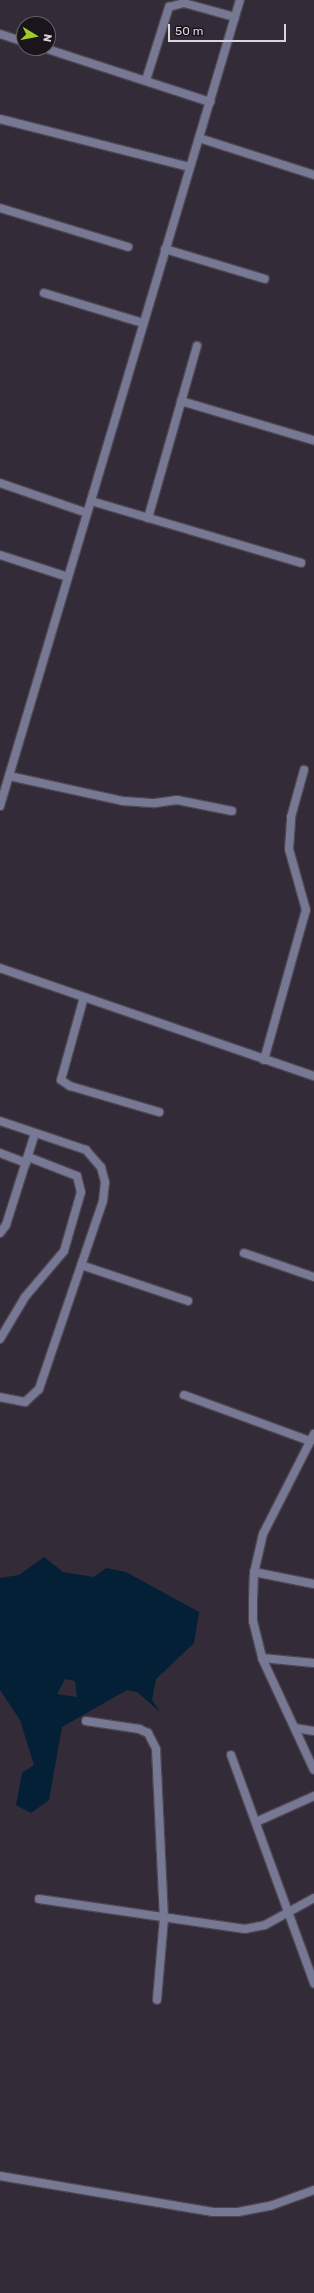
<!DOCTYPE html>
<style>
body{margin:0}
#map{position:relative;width:314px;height:2293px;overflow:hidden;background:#332b38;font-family:Rubik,sans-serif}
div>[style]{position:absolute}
.water>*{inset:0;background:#032037}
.roads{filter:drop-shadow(1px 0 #4e4652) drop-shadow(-1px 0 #4e4652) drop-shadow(0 1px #4e4652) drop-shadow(0 -1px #4e4652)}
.service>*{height:8px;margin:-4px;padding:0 4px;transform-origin:4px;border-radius:4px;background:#767894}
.minor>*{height:8px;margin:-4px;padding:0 4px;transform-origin:4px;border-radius:4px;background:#767894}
span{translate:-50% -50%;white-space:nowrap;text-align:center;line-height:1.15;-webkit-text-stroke:3.5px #19151b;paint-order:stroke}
.north{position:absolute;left:16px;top:16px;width:40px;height:40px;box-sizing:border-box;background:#19151b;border:1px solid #666169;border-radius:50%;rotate:100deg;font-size:11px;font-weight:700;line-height:16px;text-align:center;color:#dad4dd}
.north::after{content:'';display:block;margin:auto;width:14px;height:18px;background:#a0ca2c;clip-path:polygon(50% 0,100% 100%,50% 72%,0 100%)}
.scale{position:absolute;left:168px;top:24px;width:118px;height:18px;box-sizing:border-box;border:2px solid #dad4dd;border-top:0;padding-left:5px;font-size:12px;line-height:14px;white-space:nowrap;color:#dad4dd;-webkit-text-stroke:3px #19151b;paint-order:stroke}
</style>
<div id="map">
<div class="water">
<div style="clip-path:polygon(evenodd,44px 1557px,63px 1572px,94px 1577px,106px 1568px,126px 1572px,199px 1612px,194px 1643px,156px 1679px,152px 1700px,160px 1712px,137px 1692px,127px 1690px,62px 1727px,49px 1800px,31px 1813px,16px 1805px,22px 1773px,34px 1765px,20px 1720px,0 1690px,0 1578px,19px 1575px,44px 1557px,65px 1679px,75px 1681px,77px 1697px,57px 1694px,65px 1679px)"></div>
</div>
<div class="roads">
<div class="service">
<div style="left:0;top:34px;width:25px;rotate:18deg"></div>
<div style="left:44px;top:48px;width:175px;rotate:18deg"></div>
<div style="left:146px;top:80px;width:77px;rotate:-72.5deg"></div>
<div style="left:169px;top:7px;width:16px;rotate:-15deg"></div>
<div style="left:184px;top:3px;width:53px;rotate:15.4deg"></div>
<div style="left:0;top:119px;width:196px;rotate:14.2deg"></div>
<div style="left:199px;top:138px;width:121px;rotate:17.8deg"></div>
<div style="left:0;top:208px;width:134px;rotate:16.9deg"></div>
<div style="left:165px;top:249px;width:104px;rotate:16.7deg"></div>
<div style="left:44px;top:293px;width:103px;rotate:16.9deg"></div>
<div style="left:181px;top:401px;width:138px;rotate:16.5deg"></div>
<div style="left:0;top:483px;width:92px;rotate:19deg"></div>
<div style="left:91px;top:501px;width:219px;rotate:16.4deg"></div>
<div style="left:148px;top:518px;width:179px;rotate:-74.1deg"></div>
<div style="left:0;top:555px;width:71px;rotate:17.9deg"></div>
<div style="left:9px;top:776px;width:117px;rotate:12.4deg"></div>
<div style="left:123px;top:801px;width:32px;rotate:4deg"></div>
<div style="left:155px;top:803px;width:22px;rotate:-8deg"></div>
<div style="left:177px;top:800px;width:56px;rotate:11.3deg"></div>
<div style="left:84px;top:997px;width:86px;rotate:105.5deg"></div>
<div style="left:61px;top:1080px;width:11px;rotate:34deg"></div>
<div style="left:70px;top:1086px;width:93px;rotate:16.3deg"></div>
<div style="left:264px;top:1060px;width:156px;rotate:-74.4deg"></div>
<div style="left:306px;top:910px;width:63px;rotate:-105.6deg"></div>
<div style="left:289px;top:849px;width:32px;rotate:-86deg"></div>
<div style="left:291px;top:817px;width:49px;rotate:-74.5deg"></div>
<div style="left:0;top:1121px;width:91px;rotate:18.6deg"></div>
<div style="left:86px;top:1150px;width:23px;rotate:49deg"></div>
<div style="left:101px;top:1167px;width:16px;rotate:75deg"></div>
<div style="left:105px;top:1182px;width:19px;rotate:96deg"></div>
<div style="left:103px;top:1201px;width:199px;rotate:108.8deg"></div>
<div style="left:39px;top:1389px;width:19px;rotate:137deg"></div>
<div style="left:25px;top:1402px;width:25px;rotate:-169deg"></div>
<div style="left:0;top:1153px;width:28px;rotate:21deg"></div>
<div style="left:0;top:1233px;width:10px;rotate:-53deg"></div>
<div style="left:6px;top:1225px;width:96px;rotate:-72.5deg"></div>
<div style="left:244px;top:1253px;width:74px;rotate:18.9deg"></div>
<div style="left:81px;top:1265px;width:113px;rotate:18.6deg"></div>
<div style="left:0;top:1339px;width:49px;rotate:-59.2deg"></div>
<div style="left:25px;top:1297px;width:60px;rotate:-49.7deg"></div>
<div style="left:64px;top:1251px;width:61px;rotate:-73.9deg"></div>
<div style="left:81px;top:1192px;width:16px;rotate:-104deg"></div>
<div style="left:77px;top:1176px;width:53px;rotate:-158.8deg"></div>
<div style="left:184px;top:1395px;width:134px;rotate:20.1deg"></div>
<div style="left:86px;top:1721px;width:54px;rotate:8.6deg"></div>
<div style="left:139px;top:1729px;width:10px;rotate:24deg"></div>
<div style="left:148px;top:1733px;width:18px;rotate:63deg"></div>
<div style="left:156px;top:1749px;width:169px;rotate:87.3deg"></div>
<div style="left:164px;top:1918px;width:82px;rotate:94.9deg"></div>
<div style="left:231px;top:1755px;width:243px;rotate:70deg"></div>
<div style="left:256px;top:1822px;width:64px;rotate:-24.1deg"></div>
<div style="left:39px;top:1899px;width:208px;rotate:8.3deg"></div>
<div style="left:245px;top:1929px;width:20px;rotate:-11deg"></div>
<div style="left:265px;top:1925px;width:56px;rotate:-28.9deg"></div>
</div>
<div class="minor">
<div style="left:0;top:806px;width:841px;rotate:-73.42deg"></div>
<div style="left:0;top:968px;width:332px;rotate:19deg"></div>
<div style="left:314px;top:1434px;width:112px;rotate:117deg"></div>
<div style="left:263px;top:1534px;width:39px;rotate:103deg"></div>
<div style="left:254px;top:1572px;width:27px;rotate:92deg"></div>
<div style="left:253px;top:1599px;width:22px;rotate:90deg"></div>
<div style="left:253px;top:1621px;width:38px;rotate:76deg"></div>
<div style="left:262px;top:1658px;width:123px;rotate:65.1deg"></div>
<div style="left:254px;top:1572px;width:61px;rotate:11.3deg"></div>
<div style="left:262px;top:1658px;width:52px;rotate:5.5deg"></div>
<div style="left:295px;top:1728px;width:19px;rotate:9deg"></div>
<div style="left:0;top:2176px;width:216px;rotate:9.6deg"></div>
<div style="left:213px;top:2212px;width:25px"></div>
<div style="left:238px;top:2212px;width:33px;rotate:-11deg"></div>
<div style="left:270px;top:2206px;width:47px;rotate:-20deg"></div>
</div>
</div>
<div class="north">N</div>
<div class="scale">50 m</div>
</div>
